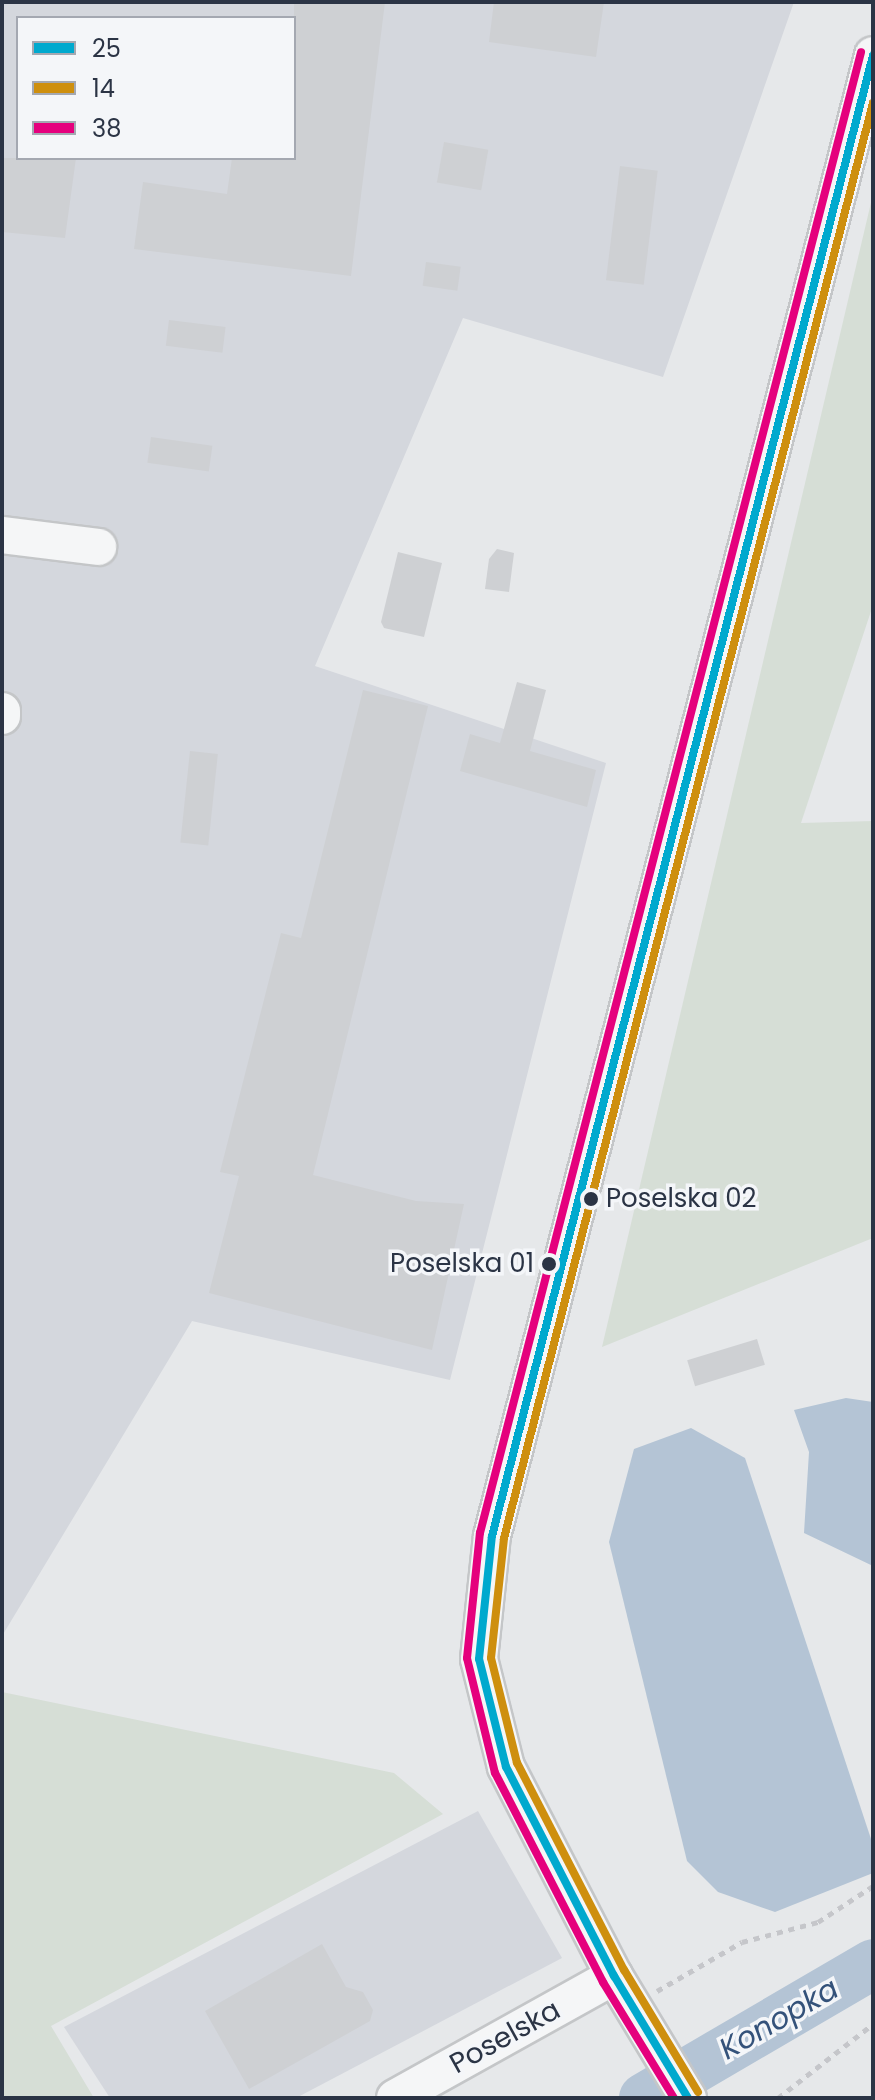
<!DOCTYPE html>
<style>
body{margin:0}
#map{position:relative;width:875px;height:2100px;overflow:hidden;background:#e6e8ea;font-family:Poppins,sans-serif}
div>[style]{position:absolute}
.built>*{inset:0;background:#d4d7dd}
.green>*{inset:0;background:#d6ded6}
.water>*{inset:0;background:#b4c4d5}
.river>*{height:50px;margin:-25px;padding:0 25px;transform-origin:25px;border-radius:25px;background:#b4c4d5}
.building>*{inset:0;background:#ced0d3;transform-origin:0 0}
.path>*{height:5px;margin-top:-2.5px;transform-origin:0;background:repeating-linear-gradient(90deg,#c5c6ca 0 6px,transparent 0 12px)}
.roads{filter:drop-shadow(2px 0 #c4c6c8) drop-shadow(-2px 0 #c4c6c8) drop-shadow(0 2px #c4c6c8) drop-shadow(0 -2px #c4c6c8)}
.minor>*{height:36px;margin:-18px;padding:0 18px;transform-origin:18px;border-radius:18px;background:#f5f6f7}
.bus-1>*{height:8px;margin:-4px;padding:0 4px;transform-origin:4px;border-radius:4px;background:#00a9ce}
.bus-2>*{height:8px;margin:-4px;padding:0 4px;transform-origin:4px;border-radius:4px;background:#ce8f0e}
.bus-3>*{height:8px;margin:-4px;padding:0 4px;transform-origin:4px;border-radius:4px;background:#e5007d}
.dots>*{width:22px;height:22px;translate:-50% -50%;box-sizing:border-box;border:4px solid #f4f6f9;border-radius:50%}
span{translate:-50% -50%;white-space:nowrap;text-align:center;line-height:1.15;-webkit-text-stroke:7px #f4f6f9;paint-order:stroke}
.bus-label{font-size:26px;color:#2b3445}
.left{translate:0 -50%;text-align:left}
.right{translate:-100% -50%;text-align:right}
.street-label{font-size:28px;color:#2b3445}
.water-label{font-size:30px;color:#34527a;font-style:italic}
.frame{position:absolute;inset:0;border:4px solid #2b3445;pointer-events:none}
.legend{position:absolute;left:16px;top:16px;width:280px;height:144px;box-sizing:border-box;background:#f4f6f9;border:2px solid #a4a8b1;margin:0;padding:10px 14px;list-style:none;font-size:24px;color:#2b3445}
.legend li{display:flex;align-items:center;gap:16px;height:40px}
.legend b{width:40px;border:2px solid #a4a8b1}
</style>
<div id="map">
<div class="built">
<div style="clip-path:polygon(evenodd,2px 2px,794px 2px,663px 377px,463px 318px,315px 666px,606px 763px,450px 1380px,192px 1321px,2px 1636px,2px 2px,18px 18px,294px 18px,294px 158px,18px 158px,18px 18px)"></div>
<div style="clip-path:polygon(478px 1811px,562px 1958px,296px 2098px,110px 2098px,64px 2027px)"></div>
</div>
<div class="green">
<div style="clip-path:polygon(873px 194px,873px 605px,801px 823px,873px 821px,873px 1238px,602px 1347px)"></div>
<div style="clip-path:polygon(2px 1692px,394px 1773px,443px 1814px,51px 2026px,94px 2098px,2px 2098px)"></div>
</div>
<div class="water">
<div style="clip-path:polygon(846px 1398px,873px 1402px,873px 1566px,804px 1533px,809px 1452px,794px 1410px)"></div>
<div style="clip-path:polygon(691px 1428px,745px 1458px,873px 1845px,873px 1873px,775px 1912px,718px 1892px,687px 1861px,609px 1542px,634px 1449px)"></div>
</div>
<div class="river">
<div style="left:644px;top:2098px;width:265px;rotate:-30.3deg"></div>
</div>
<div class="building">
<div style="clip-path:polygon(294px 2px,385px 2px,351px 276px,134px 249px,143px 182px,227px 194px,232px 158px,294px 158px)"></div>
<div style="clip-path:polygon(494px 2px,604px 2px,596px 57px,489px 42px)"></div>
<div style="left:444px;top:142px;width:45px;height:41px;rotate:10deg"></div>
<div style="clip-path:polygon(2px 158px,76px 158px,65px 238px,2px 232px)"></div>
<div style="left:620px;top:166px;width:38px;height:115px;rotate:7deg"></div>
<div style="left:426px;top:262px;width:35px;height:24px;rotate:8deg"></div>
<div style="left:169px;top:320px;width:57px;height:26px;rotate:7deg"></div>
<div style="left:151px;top:437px;width:62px;height:26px;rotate:8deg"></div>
<div style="clip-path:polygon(497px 549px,514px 553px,509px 592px,485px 589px,489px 559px)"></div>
<div style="clip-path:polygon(398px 552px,442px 563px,424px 637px,384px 628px,381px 622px)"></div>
<div style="clip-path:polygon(517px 682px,546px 690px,530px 751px,596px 770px,587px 807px,460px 771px,470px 734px,500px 743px)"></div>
<div style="clip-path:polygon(363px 690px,428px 706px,313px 1175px,416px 1201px,464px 1204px,432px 1350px,209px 1293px,239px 1176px,220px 1172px,281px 933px,301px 938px)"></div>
<div style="left:190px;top:751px;width:28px;height:92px;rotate:6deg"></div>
<div style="left:757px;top:1339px;width:27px;height:73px;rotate:73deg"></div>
<div style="clip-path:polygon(322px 1944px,346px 1987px,363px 1992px,373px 2010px,370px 2021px,249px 2089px,205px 2011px)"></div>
</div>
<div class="path">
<div style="left:657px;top:1991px;width:98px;rotate:-30deg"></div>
<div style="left:742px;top:1942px;width:79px;rotate:-14.7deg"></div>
<div style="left:818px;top:1922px;width:66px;rotate:-33.2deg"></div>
<div style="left:778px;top:2098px;width:120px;rotate:-37.9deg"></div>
</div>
<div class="roads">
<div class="minor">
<div style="left:2px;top:535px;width:97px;rotate:7.1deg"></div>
<div style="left:2px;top:716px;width:5px;rotate:-90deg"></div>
<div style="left:395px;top:2098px;width:251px;rotate:-29.1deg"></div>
<div style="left:688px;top:2098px;width:143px;rotate:-121.2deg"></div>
<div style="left:614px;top:1976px;width:235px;rotate:-117.3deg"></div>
<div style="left:506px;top:1767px;width:111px;rotate:-104deg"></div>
<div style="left:479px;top:1659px;width:124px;rotate:-84deg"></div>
<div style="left:492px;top:1536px;width:1529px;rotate:-75.57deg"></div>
</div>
</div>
<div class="bus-1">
<div style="left:688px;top:2098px;width:143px;rotate:-121.2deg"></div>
<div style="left:614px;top:1976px;width:235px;rotate:-117.3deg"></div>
<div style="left:506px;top:1767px;width:111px;rotate:-104deg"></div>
<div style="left:479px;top:1659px;width:124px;rotate:-84deg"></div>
<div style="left:492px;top:1536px;width:1529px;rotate:-75.57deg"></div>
</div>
<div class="bus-2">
<div style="left:698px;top:2092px;width:143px;rotate:-121.2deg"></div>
<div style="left:624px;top:1970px;width:233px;rotate:-117.3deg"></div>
<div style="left:517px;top:1763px;width:108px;rotate:-103.9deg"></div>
<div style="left:491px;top:1658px;width:121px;rotate:-83.8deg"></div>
<div style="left:504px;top:1538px;width:1482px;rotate:-75.58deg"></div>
</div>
<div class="bus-3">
<div style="left:674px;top:2098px;width:136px;rotate:-121.5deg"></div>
<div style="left:603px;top:1982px;width:235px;rotate:-117.3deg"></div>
<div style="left:495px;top:1773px;width:118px;rotate:-103.7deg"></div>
<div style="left:467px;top:1658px;width:126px;rotate:-84.1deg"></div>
<div style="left:480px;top:1533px;width:1529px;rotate:-75.57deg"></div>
</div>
<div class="dots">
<div style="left:591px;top:1199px;background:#2b3445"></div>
<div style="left:549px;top:1264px;background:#2b3445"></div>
</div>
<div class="bus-label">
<span class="left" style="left:606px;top:1199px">Poselska 02</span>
<span class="right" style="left:534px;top:1264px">Poselska 01</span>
</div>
<div class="street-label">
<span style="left:505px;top:2037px;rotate:-29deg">Poselska</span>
</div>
<div class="water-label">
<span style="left:779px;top:2019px;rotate:-30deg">Konopka</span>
</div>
<div class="frame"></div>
<ul class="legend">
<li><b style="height:10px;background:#00a9ce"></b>25</li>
<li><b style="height:10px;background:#ce8f0e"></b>14</li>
<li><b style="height:10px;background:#e5007d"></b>38</li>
</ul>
</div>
